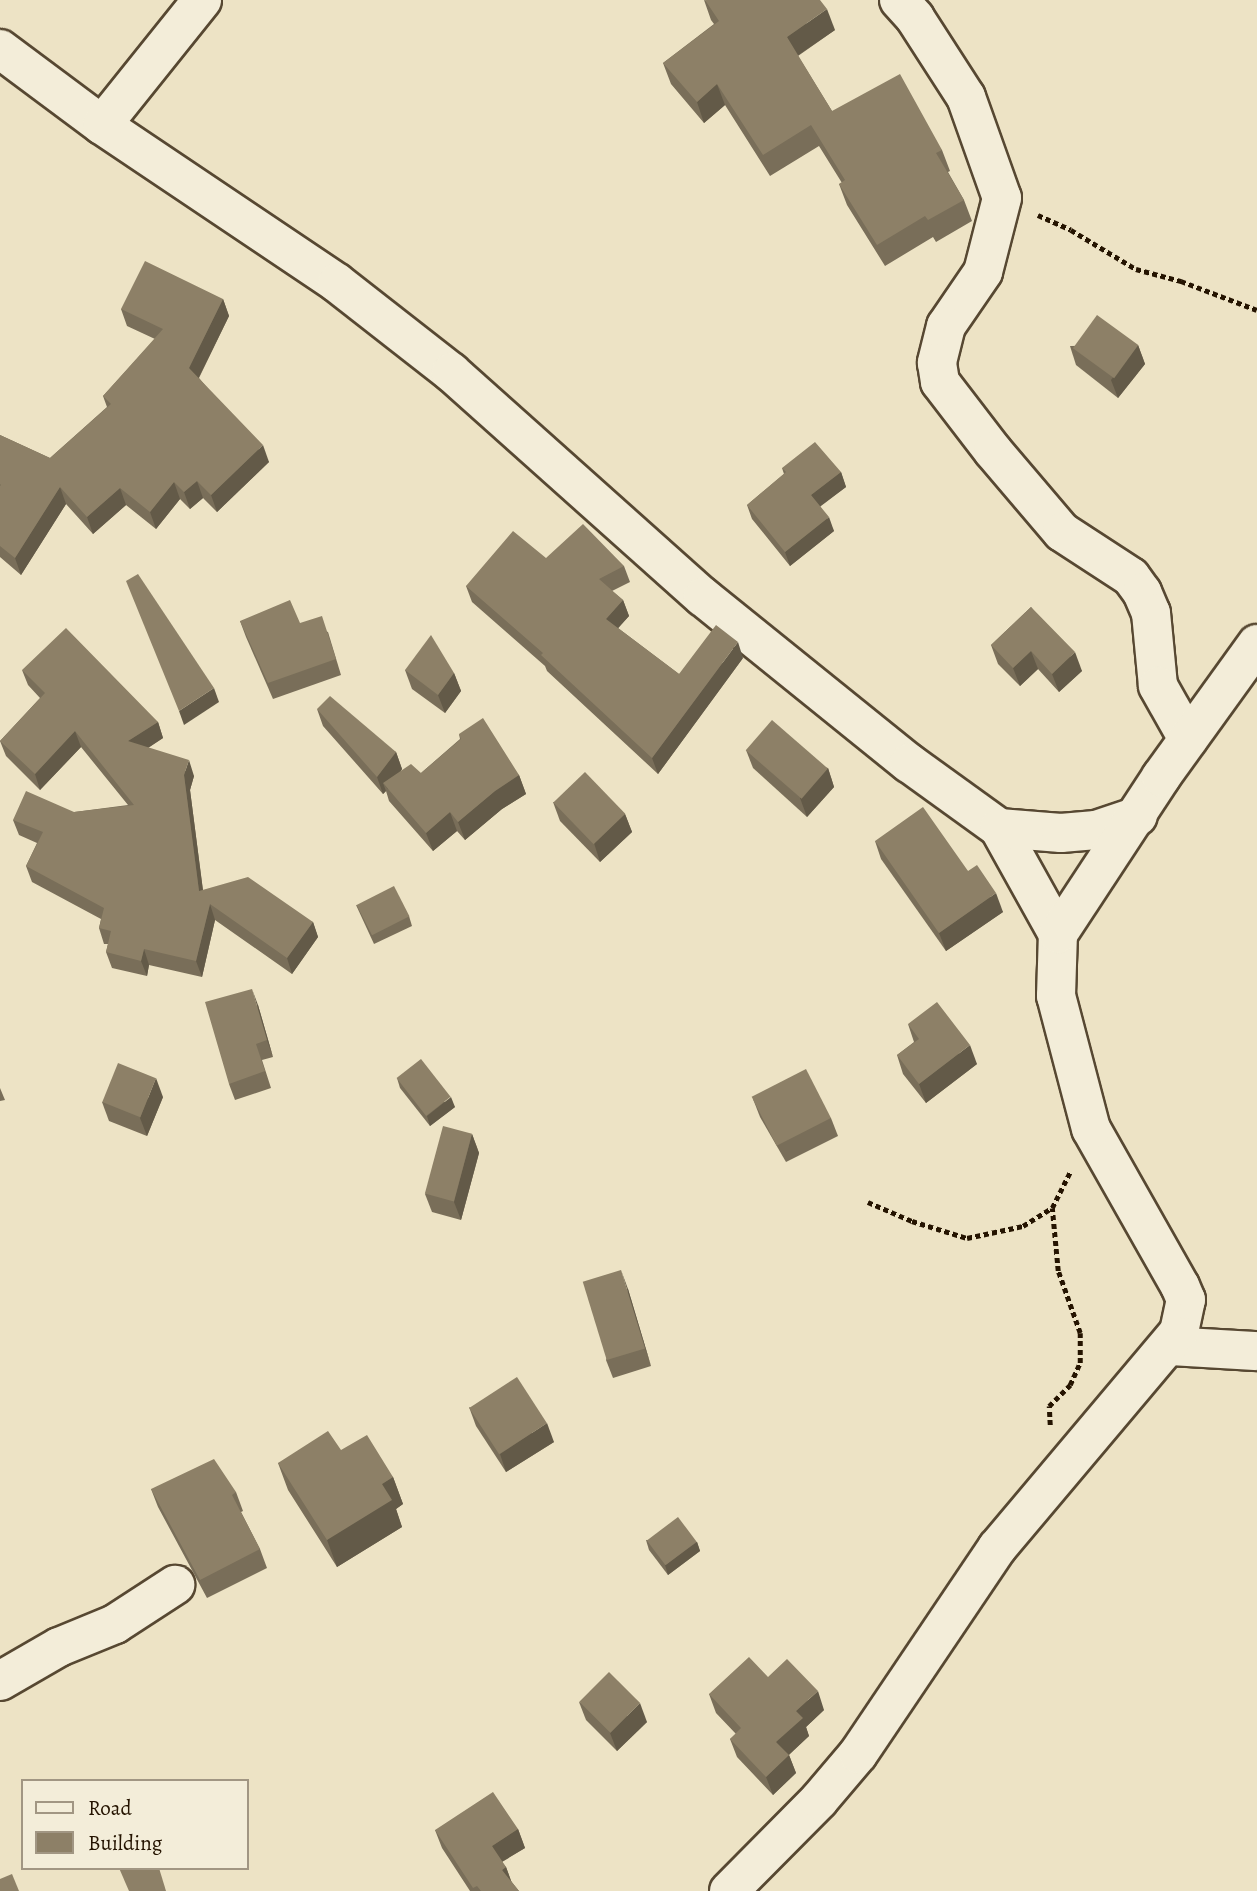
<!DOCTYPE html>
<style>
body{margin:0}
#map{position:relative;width:1257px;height:1891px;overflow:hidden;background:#ede3c5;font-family:Alegreya,serif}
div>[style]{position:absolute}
.path>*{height:4.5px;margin-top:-2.25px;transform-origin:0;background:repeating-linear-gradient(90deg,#251401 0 5px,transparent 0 8.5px)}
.roads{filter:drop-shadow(2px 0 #574832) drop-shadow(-2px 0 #574832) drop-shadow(0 2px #574832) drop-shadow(0 -2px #574832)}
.minor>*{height:38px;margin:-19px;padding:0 19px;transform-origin:19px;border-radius:19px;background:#f3edd9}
.wall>*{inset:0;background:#796e59}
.shaded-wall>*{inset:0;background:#635a48}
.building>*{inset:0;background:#8d8067;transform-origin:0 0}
span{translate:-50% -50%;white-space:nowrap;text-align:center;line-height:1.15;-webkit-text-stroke:5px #f3edd9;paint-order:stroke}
.legend{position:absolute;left:21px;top:1779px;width:228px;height:91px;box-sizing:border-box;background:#f3edd9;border:2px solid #a19683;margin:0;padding:9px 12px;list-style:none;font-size:21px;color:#251401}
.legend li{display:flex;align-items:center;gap:14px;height:35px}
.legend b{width:35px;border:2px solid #a19683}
</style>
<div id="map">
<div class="path">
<div style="left:1038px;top:215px;width:36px;rotate:24deg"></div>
<div style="left:1071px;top:230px;width:76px;rotate:31deg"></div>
<div style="left:1136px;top:269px;width:47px;rotate:14.9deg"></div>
<div style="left:1181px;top:281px;width:81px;rotate:20.9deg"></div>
<div style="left:868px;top:1202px;width:48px;rotate:23.4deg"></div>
<div style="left:912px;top:1221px;width:58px;rotate:17.2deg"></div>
<div style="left:967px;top:1238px;width:57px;rotate:-12.1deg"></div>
<div style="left:1023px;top:1226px;width:34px;rotate:-32deg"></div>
<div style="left:1050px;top:1425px;width:19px;rotate:-93deg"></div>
<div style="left:1049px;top:1406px;width:30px;rotate:-45deg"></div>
<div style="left:1070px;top:1385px;width:24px;rotate:-66deg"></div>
<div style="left:1080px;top:1363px;width:30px;rotate:-90deg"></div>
<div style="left:1080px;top:1333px;width:66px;rotate:-109.5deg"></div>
<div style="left:1058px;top:1271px;width:63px;rotate:-95.4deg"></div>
<div style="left:1052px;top:1208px;width:42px;rotate:-63.4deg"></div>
</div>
<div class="roads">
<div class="minor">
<div style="left:899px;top:0;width:24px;rotate:48deg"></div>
<div style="left:915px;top:18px;width:94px;rotate:57.2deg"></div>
<div style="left:966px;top:97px;width:107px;rotate:70.4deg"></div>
<div style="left:1002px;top:198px;width:76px;rotate:104.4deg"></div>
<div style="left:983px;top:272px;width:65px;rotate:124.4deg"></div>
<div style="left:946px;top:326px;width:38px;rotate:104deg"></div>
<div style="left:937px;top:363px;width:19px;rotate:81deg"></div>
<div style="left:940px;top:382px;width:87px;rotate:52.5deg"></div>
<div style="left:993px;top:451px;width:106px;rotate:49.6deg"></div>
<div style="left:1062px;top:532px;width:82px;rotate:33.1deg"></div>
<div style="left:1131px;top:577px;width:19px;rotate:54deg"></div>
<div style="left:1142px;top:592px;width:23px;rotate:67deg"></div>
<div style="left:1151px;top:613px;width:73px;rotate:84.5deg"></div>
<div style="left:1158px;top:686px;width:61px;rotate:60.5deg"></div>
<div style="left:0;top:49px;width:127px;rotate:36.7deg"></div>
<div style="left:102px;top:125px;width:283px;rotate:33.9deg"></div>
<div style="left:337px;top:283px;width:145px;rotate:38deg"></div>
<div style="left:451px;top:372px;width:338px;rotate:41.8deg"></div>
<div style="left:703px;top:597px;width:265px;rotate:38.9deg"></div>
<div style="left:909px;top:763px;width:111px;rotate:35.8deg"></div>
<div style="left:999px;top:828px;width:121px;rotate:60.9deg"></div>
<div style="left:102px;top:125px;width:160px;rotate:-51.3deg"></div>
<div style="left:999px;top:828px;width:62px;rotate:4.6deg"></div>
<div style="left:1061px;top:833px;width:35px;rotate:-5deg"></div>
<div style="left:1096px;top:830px;width:44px;rotate:-18.4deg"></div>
<div style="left:1169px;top:1346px;width:88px;rotate:3.3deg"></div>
<div style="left:0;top:1681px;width:68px;rotate:-30deg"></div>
<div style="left:59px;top:1647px;width:61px;rotate:-22.3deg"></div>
<div style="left:115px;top:1624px;width:72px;rotate:-33deg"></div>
<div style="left:729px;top:1891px;width:128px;rotate:-45.3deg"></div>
<div style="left:819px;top:1800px;width:60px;rotate:-49.7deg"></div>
<div style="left:858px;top:1754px;width:249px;rotate:-56deg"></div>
<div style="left:997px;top:1548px;width:282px;rotate:-49.9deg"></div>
<div style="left:1179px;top:1332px;width:33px;rotate:-78deg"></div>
<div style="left:1186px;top:1300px;width:15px;rotate:-113deg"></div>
<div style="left:1180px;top:1286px;width:180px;rotate:-119.5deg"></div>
<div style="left:1091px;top:1129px;width:138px;rotate:-104.7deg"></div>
<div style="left:1056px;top:996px;width:62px;rotate:-88.2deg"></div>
<div style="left:1058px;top:934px;width:188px;rotate:-56.7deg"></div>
<div style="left:1161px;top:777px;width:164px;rotate:-54.2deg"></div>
</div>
</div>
<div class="wall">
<div style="clip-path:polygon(704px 0,835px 30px,798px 56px,832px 111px,942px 150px,950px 171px,948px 172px,964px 200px,972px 221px,936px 242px,933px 237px,885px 266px,847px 205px,839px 184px,842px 183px,819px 146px,770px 176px,725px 105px,704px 123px,671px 84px,663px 63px,714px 24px,711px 20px)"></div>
<div style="clip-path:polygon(223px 299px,229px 316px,199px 378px,269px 462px,217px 512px,203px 498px,190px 509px,180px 499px,156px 529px,126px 505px,93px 534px,66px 504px,21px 575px,0 557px,0 435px,50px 458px,107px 407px,103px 396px,155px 339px,127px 326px,121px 309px)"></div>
<div style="clip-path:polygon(1138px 345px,1145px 364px,1118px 398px,1076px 365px,1070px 346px)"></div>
<div style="clip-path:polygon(782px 468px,841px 472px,846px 487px,820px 506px,834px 531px,790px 566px,752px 519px,747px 505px,784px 474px)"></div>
<div style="clip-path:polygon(546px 558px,624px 566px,630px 582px,612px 591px,623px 600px,629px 616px,618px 628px,679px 674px,743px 658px,658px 774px,547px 671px,545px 666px,472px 602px,466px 586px)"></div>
<div style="clip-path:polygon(1031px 607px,1082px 671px,1059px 692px,1038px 669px,1020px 686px,998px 664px,991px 645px)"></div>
<div style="clip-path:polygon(240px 621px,300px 623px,328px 632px,341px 675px,273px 699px,246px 637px)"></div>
<div style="clip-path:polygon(22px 670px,158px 722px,163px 738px,148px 748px,194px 776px,190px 790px,203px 890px,313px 922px,318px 937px,292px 974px,215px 920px,202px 977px,149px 965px,147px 976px,112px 968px,106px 952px,108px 944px,104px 944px,99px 928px,101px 919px,32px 882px,26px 866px,37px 843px,19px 835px,13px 820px,128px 805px,81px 747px,40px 790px,6px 756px,0 741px,40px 698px,28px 685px)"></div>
<div style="clip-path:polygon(405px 670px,454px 673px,461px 691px,445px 713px,412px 689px)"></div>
<div style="clip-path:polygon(317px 709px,396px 752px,402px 769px,401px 771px,421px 773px,460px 739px,459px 734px,519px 775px,526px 794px,502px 809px,465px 840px,457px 831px,433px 851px,389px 801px,386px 791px,383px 794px,323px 726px)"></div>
<div style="clip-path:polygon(746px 750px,828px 768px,834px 787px,807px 817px,753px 768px)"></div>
<div style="clip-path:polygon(553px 802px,625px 814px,632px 832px,600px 862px,560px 821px)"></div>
<div style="clip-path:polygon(875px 841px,968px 871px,1003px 912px,946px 951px,881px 859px)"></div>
<div style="clip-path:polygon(356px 905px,409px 916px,412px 926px,374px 944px)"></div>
<div style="clip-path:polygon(258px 1005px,273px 1057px,262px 1060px,271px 1088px,235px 1100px,229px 1084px)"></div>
<div style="clip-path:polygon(908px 1024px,977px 1064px,926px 1103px,903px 1074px,897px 1055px,914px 1042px)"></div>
<div style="clip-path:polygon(397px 1078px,455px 1107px,430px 1126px,400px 1088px)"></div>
<div style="clip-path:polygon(0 1088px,5px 1100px,0 1101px)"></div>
<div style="clip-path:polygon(163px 1097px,147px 1136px,109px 1121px,102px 1102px)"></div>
<div style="clip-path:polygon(753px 1099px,831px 1118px,838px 1136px,786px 1162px,760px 1117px)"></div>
<div style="clip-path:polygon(472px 1134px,479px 1153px,461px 1220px,432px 1212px,425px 1194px)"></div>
<div style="clip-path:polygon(628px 1289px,651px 1366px,613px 1378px,606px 1360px)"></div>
<div style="clip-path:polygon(469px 1407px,554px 1442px,506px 1472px,476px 1426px)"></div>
<div style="clip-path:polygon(341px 1450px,393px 1477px,403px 1504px,396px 1509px,402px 1527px,337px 1567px,288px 1490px,278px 1463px)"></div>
<div style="clip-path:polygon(151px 1489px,236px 1492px,243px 1511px,241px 1512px,260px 1549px,267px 1568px,207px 1598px,158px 1507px)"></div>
<div style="clip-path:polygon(646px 1540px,697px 1542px,700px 1551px,668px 1575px,649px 1550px)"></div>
<div style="clip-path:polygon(768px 1677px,824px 1710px,806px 1727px,809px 1736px,789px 1755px,796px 1773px,773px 1795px,737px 1757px,730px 1739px,736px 1734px,716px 1713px,709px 1694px)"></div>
<div style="clip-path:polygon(579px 1702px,647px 1722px,617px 1751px,586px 1720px)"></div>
<div style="clip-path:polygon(518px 1829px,525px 1848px,502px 1862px,506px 1867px,511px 1881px,519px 1891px,470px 1891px,442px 1848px,435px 1830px)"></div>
</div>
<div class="shaded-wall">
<div style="clip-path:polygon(827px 9px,835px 30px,794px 58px,787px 37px)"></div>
<div style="clip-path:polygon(717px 84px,725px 105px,704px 123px,697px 102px)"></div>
<div style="clip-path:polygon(223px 299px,229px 316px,195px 385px,189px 368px)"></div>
<div style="clip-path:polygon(1138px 345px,1145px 364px,1118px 398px,1111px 380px)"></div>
<div style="clip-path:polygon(263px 445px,269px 462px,217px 512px,211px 495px)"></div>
<div style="clip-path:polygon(841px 472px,846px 487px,817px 509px,811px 495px)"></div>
<div style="clip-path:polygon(197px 481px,203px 498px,190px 509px,184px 492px)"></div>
<div style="clip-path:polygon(174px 482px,180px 499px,156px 529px,150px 512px)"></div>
<div style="clip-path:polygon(60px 487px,66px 504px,21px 575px,15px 558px)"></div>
<div style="clip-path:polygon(120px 488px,126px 505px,93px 534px,87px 517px)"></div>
<div style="clip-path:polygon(829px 517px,834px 531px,790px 566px,785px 552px)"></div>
<div style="clip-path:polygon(623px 600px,629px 616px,612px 635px,606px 619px)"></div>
<div style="clip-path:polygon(738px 642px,743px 658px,658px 774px,652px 758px)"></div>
<div style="clip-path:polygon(1031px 651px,1038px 669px,1020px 686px,1013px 668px)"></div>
<div style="clip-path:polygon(1075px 652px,1082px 671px,1059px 692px,1052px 674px)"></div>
<div style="clip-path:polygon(454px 673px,461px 691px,445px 713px,438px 695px)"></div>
<div style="clip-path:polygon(214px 688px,219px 702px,184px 725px,179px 711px)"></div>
<div style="clip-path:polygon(158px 722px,163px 738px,134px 757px,128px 741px)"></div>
<div style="clip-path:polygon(75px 731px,81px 747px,40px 790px,35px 774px)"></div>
<div style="clip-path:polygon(396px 752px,402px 769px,388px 789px,383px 783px,386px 791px,383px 794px,377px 777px)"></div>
<div style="clip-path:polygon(189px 760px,194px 776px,190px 790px,205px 907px,199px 891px,184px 775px)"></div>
<div style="clip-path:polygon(828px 768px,834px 787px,807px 817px,800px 798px)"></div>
<div style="clip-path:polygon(519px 775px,526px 794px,502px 809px,465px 840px,458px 822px,495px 791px)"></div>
<div style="clip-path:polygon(450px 812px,457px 831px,433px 851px,426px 833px)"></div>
<div style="clip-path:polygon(625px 814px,632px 832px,600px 862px,594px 843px)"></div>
<div style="clip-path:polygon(996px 893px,1003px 912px,946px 951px,939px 933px)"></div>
<div style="clip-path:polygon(210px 904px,215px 920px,202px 977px,196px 961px)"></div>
<div style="clip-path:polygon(313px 922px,318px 937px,292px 974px,287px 958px)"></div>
<div style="clip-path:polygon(144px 949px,149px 965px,147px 976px,141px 961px)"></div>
<div style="clip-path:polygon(252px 989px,258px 1005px,273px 1057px,267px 1040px)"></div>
<div style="clip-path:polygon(970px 1045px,977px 1064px,926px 1103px,919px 1084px)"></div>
<div style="clip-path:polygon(156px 1078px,163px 1097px,147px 1136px,140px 1118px)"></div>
<div style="clip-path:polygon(451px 1097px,455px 1107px,430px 1126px,427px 1116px)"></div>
<div style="clip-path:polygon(472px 1134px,479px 1153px,461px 1220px,454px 1202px)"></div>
<div style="clip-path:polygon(621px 1270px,628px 1289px,651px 1366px,645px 1348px)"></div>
<div style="clip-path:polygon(547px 1423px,554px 1442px,506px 1472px,500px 1454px)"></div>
<div style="clip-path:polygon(393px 1477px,403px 1504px,396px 1509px,402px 1527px,337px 1567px,327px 1540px,382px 1484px)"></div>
<div style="clip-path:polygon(697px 1542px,700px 1551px,668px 1575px,665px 1565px)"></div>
<div style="clip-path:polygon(818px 1691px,824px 1710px,806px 1727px,809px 1736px,783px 1760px,776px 1742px,796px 1711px)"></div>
<div style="clip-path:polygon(640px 1703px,647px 1722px,617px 1751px,610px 1733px)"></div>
<div style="clip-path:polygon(789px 1755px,796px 1773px,773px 1795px,766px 1777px)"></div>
<div style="clip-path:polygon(518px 1829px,525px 1848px,498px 1864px,492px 1846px)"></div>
<div style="clip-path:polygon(506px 1867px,513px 1886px,502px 1870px)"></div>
</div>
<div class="building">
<div style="clip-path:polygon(705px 0,820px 0,827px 9px,787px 37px,832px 111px,900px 74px,942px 150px,936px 153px,964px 200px,928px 220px,925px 216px,877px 245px,839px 184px,845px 180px,811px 125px,763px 155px,717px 84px,697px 102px,663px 63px,719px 21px)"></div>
<div style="clip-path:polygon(145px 261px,223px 299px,189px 368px,263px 445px,211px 495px,197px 481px,184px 492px,174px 482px,150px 512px,120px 488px,87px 517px,60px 487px,15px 558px,0 546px,0 486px,1px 485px,0 484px,0 435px,50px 458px,111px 404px,103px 396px,163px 329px,121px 309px)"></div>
<div style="left:1097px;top:315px;width:51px;height:41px;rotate:36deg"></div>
<div style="clip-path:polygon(815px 442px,841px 472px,811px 495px,829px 517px,785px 552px,747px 505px,786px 472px,782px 468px)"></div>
<div style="clip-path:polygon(583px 524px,624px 566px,599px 579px,623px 600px,606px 619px,679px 674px,716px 625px,738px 642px,652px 758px,541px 655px,543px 653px,466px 586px,513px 531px,546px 558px)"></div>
<div style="clip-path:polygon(138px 574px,214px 688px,179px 711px,126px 581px)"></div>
<div style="clip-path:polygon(290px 600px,300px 623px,322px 616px,336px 659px,268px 683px,240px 621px)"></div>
<div style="clip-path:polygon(1031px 607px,1075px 652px,1052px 674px,1031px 651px,1013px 668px,991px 645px)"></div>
<div style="clip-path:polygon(66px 628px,158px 722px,128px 741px,189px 760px,184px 775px,199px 891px,248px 877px,313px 922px,287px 958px,210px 904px,196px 961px,144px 949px,141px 961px,106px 952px,111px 931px,99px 928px,104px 908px,26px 866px,43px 832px,13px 820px,26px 791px,74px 812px,134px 805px,75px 731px,35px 774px,0 741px,45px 693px,22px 670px)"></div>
<div style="clip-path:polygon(431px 635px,454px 673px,438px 695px,405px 670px)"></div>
<div style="clip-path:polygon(330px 696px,396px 752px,377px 777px,317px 709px)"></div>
<div style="clip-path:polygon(483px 718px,519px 775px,495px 791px,458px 822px,450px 812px,426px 833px,383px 783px,411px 764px,421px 773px,461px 739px,459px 734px)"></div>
<div style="left:772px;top:720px;width:74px;height:40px;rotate:41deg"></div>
<div style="left:585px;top:772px;width:58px;height:44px;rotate:46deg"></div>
<div style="clip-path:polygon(923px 807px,968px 871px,977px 865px,996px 893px,939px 933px,875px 841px)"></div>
<div style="left:394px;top:886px;width:34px;height:42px;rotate:63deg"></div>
<div style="clip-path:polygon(252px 989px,267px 1040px,256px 1044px,265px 1071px,229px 1084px,205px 1002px)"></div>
<div style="clip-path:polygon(937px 1002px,970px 1045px,919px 1084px,897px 1055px,919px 1039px,908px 1024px)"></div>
<div style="left:421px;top:1059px;width:48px;height:31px;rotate:52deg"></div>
<div style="left:118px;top:1063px;width:41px;height:42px;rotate:22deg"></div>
<div style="left:806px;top:1069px;width:55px;height:61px;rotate:63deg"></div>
<div style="left:443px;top:1126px;width:30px;height:70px;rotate:15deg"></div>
<div style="left:621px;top:1270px;width:82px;height:40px;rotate:73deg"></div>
<div style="left:517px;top:1377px;width:55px;height:57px;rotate:57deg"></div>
<div style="clip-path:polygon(328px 1431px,341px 1450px,367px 1435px,393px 1477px,382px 1484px,392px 1500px,327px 1540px,278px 1463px)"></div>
<div style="clip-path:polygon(214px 1459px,236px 1492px,232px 1495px,260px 1549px,200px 1580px,151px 1489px)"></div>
<div style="left:678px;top:1517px;width:31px;height:39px;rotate:53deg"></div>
<div style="clip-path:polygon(749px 1657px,768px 1677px,787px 1659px,818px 1691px,796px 1711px,803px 1718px,776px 1742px,789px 1755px,766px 1777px,730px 1739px,741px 1728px,709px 1694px)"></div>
<div style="left:609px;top:1672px;width:44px;height:42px;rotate:45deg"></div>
<div style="clip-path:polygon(493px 1792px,518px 1829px,492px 1846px,506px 1867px,502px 1870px,519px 1891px,481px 1891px,477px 1886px,473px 1888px,435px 1830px)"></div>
<div style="clip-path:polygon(119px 1868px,159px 1868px,166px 1891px,129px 1891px)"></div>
<div style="clip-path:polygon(12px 1874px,19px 1891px,0 1891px,0 1879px)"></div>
</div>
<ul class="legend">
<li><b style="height:9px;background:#f3edd9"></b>Road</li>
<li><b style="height:19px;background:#8d8067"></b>Building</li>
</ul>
</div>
